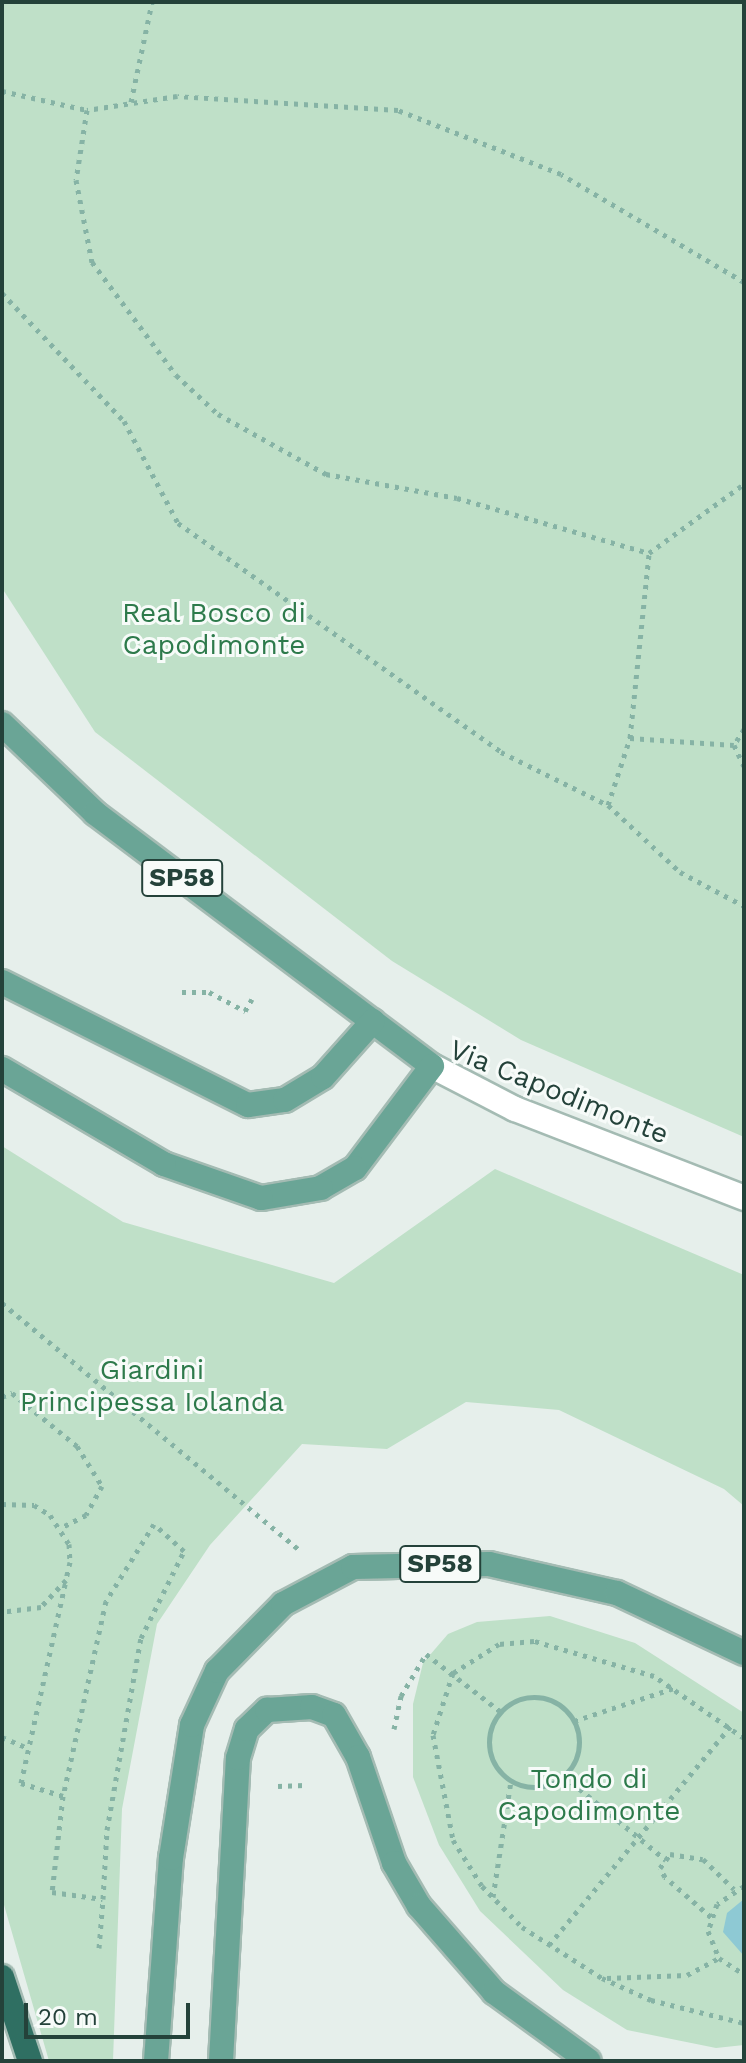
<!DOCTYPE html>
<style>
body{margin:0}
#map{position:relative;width:746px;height:2063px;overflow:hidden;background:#e6efeb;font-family:"Work Sans",sans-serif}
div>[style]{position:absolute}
.green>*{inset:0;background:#bfe0c8}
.water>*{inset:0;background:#8ec9d4}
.path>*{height:5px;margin-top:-2.5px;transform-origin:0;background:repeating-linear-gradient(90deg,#86b3a5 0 4px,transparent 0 10px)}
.path>.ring{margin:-2.5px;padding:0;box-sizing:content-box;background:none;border:5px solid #86b3a5;border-radius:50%}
.roads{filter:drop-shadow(2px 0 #a4bbb3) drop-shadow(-2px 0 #a4bbb3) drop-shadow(0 2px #a4bbb3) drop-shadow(0 -2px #a4bbb3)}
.secondary>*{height:24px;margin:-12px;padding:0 12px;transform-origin:12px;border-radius:12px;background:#fff}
.primary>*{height:24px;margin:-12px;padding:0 12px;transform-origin:12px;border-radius:12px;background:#6aa596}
.highway>*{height:24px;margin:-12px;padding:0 12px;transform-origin:12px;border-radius:12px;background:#2f6f62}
span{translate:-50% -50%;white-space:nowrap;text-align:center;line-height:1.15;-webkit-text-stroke:6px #f7fbf9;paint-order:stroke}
.shield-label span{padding:2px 6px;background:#f7fbf9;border:2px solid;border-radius:6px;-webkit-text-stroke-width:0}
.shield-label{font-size:26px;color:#24423a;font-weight:700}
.park-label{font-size:28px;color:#2d7a4b}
.street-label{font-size:28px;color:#24423a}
.frame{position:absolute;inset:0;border:4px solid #24423a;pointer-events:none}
.scale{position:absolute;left:24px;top:2003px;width:166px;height:36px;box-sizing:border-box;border:4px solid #24423a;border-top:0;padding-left:10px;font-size:24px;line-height:28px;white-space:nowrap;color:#24423a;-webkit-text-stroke:6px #f7fbf9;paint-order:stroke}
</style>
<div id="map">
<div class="green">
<div style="clip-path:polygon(2px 2px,744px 2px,744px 1137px,521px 1040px,392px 961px,95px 732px,2px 588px)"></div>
<div style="clip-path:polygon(2px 1146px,123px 1222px,334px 1283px,495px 1169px,744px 1275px,744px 1506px,724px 1489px,559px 1410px,466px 1402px,387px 1449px,302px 1444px,210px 1545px,157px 1624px,122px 1809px,113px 2061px,49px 2061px,2px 1898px)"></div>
<div style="clip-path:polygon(550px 1616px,635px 1643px,744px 1713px,744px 2045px,716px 2048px,627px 2030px,563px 1990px,480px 1911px,439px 1845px,413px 1777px,413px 1704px,423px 1663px,448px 1634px,477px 1622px)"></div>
</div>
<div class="water">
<div style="clip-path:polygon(744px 1899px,744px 1956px,723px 1932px,727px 1913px)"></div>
</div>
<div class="path">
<div style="left:2px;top:91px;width:87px;rotate:12.6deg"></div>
<div style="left:131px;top:102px;width:102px;rotate:-78.1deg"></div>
<div style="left:744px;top:282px;width:212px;rotate:-149.5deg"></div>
<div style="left:561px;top:174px;width:175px;rotate:-158.6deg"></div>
<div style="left:398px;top:110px;width:221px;rotate:-176.4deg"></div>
<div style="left:177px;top:96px;width:91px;rotate:171.2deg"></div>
<div style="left:87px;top:110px;width:71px;rotate:98.9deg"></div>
<div style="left:76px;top:180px;width:84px;rotate:79deg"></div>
<div style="left:92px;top:262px;width:141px;rotate:53.4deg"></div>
<div style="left:176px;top:375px;width:57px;rotate:42.9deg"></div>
<div style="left:218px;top:414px;width:124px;rotate:29.1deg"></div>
<div style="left:326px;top:474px;width:133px;rotate:10.4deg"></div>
<div style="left:457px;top:498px;width:200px;rotate:16deg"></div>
<div style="left:649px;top:553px;width:117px;rotate:-36deg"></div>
<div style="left:2px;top:293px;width:177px;rotate:46.4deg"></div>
<div style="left:124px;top:421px;width:115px;rotate:62.1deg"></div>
<div style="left:178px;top:523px;width:396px;rotate:35.3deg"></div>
<div style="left:501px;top:752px;width:119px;rotate:26.4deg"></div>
<div style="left:608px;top:805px;width:71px;rotate:-71.8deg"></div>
<div style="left:630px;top:738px;width:186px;rotate:-84.1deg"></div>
<div style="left:744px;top:729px;width:19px;rotate:122deg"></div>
<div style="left:734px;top:745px;width:23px;rotate:65deg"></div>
<div style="left:630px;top:738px;width:104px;rotate:3.9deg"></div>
<div style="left:608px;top:805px;width:98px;rotate:42.9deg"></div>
<div style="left:680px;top:872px;width:72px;rotate:28deg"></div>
<div style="left:182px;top:992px;width:27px"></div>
<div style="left:209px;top:992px;width:41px;rotate:27.8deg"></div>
<div style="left:245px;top:1011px;width:14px;rotate:-60deg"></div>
<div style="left:2px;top:1303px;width:386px;rotate:39.7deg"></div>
<div style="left:2px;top:1397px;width:11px;rotate:-22deg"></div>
<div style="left:12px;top:1393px;width:84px;rotate:39.2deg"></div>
<div style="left:77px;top:1446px;width:47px;rotate:58deg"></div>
<div style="left:102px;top:1486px;width:33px;rotate:119deg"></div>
<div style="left:86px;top:1515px;width:27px;rotate:153deg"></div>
<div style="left:2px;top:1504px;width:32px;rotate:2deg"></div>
<div style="left:34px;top:1505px;width:19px;rotate:32deg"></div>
<div style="left:50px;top:1515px;width:35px;rotate:57deg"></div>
<div style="left:69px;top:1544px;width:18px;rotate:87deg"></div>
<div style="left:70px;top:1562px;width:18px;rotate:103deg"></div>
<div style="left:66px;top:1580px;width:37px;rotate:133deg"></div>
<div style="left:41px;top:1607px;width:39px;rotate:173deg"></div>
<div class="ring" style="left:489px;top:1697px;width:85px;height:85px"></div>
<div style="left:574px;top:1721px;width:105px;rotate:-18.3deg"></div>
<div style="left:394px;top:1729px;width:34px;rotate:-78deg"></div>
<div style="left:401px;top:1696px;width:49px;rotate:-59.2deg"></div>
<div style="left:426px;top:1654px;width:95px;rotate:37.7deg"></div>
<div style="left:2px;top:1737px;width:28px;rotate:23deg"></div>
<div style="left:744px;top:1738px;width:109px;rotate:-145.4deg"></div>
<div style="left:654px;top:1676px;width:125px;rotate:-163.7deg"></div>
<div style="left:534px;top:1641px;width:35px;rotate:175deg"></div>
<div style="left:499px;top:1644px;width:54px;rotate:147.8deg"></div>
<div style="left:453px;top:1673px;width:65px;rotate:107.9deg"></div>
<div style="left:433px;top:1735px;width:107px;rotate:79.2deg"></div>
<div style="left:453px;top:1840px;width:54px;rotate:57.8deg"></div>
<div style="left:482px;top:1886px;width:57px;rotate:45.7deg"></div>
<div style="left:522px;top:1927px;width:95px;rotate:32.5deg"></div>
<div style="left:602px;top:1978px;width:54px;rotate:24.2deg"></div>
<div style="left:651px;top:2000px;width:96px;rotate:13.9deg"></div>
<div style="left:564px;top:1776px;width:132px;rotate:39.5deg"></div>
<div style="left:278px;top:1786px;width:27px;rotate:-2deg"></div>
<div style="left:63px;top:1796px;width:44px;rotate:-162.8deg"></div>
<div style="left:21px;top:1783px;width:208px;rotate:-77.5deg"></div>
<div style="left:744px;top:1886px;width:32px;rotate:146deg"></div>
<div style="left:717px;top:1904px;width:28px;rotate:108deg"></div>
<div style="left:708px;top:1931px;width:29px;rotate:68deg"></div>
<div style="left:719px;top:1958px;width:30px;rotate:33deg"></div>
<div style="left:493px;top:1897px;width:117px;rotate:-81.2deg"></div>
<div style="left:711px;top:1917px;width:61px;rotate:-139deg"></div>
<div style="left:665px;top:1877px;width:10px;rotate:-119deg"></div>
<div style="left:660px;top:1868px;width:17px;rotate:-54deg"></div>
<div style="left:670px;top:1854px;width:33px;rotate:9deg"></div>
<div style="left:703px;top:1859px;width:43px;rotate:44.1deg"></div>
<div style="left:549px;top:1945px;width:285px;rotate:-50.3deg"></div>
<div style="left:99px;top:1948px;width:49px;rotate:-85.3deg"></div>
<div style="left:103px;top:1899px;width:69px;rotate:-86.7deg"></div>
<div style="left:107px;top:1830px;width:195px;rotate:-80deg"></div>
<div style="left:141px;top:1638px;width:97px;rotate:-63.7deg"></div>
<div style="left:184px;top:1551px;width:40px;rotate:-138deg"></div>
<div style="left:154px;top:1524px;width:91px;rotate:121.9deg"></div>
<div style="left:106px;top:1601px;width:200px;rotate:102.4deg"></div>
<div style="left:63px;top:1796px;width:97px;rotate:96.5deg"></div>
<div style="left:52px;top:1892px;width:51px;rotate:7.8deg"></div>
<div style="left:607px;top:1978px;width:80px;rotate:-2.1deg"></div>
<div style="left:687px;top:1975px;width:36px;rotate:-28deg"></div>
</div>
<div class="roads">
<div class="secondary">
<div style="left:432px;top:1066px;width:93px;rotate:27.4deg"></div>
<div style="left:515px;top:1109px;width:246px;rotate:21.2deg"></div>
</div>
<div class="primary">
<div style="left:2px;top:724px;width:129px;rotate:43.7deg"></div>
<div style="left:95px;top:813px;width:421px;rotate:36.9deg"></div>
<div style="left:432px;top:1066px;width:128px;rotate:127deg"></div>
<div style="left:355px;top:1168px;width:39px;rotate:150deg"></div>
<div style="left:321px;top:1188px;width:61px;rotate:170.5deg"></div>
<div style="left:261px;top:1198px;width:103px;rotate:-160.7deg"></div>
<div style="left:164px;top:1164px;width:188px;rotate:-149.6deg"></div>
<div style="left:2px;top:982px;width:275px;rotate:26.6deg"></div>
<div style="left:248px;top:1105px;width:37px;rotate:-8deg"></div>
<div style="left:285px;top:1100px;width:44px;rotate:-31.2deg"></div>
<div style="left:323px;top:1077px;width:75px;rotate:-48.2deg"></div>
<div style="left:156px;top:2061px;width:204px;rotate:-85.8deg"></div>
<div style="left:171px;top:1858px;width:135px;rotate:-81deg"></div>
<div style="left:192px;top:1725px;width:60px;rotate:-65.2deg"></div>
<div style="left:217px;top:1671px;width:94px;rotate:-45.4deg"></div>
<div style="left:283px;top:1604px;width:79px;rotate:-27.9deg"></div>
<div style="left:353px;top:1567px;width:136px;rotate:-1.3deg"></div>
<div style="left:489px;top:1564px;width:131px;rotate:12.8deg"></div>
<div style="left:617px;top:1593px;width:140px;rotate:25.3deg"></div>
<div style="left:221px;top:2061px;width:303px;rotate:-86.8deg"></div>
<div style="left:238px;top:1758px;width:30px;rotate:-73deg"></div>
<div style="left:247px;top:1729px;width:28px;rotate:-44deg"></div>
<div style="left:267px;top:1710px;width:45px;rotate:-3.8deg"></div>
<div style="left:312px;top:1707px;width:23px;rotate:20deg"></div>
<div style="left:334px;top:1715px;width:48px;rotate:60.3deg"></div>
<div style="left:358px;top:1757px;width:112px;rotate:71.2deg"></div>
<div style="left:394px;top:1863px;width:50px;rotate:59.8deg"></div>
<div style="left:419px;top:1906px;width:114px;rotate:48.9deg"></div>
<div style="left:494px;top:1992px;width:117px;rotate:36deg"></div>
</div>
<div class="highway">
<div style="left:2px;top:1977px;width:89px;rotate:71.6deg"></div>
</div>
</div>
<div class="shield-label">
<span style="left:182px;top:878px">SP58</span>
<span style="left:440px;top:1564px">SP58</span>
</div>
<div class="park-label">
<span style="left:214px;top:629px">Real Bosco di<br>Capodimonte</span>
<span style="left:152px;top:1386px">Giardini<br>Principessa Iolanda</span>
<span style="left:589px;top:1795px">Tondo di<br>Capodimonte</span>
</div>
<div class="street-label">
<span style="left:559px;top:1092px;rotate:22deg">Via Capodimonte</span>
</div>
<div class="frame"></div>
<div class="scale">20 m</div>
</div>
